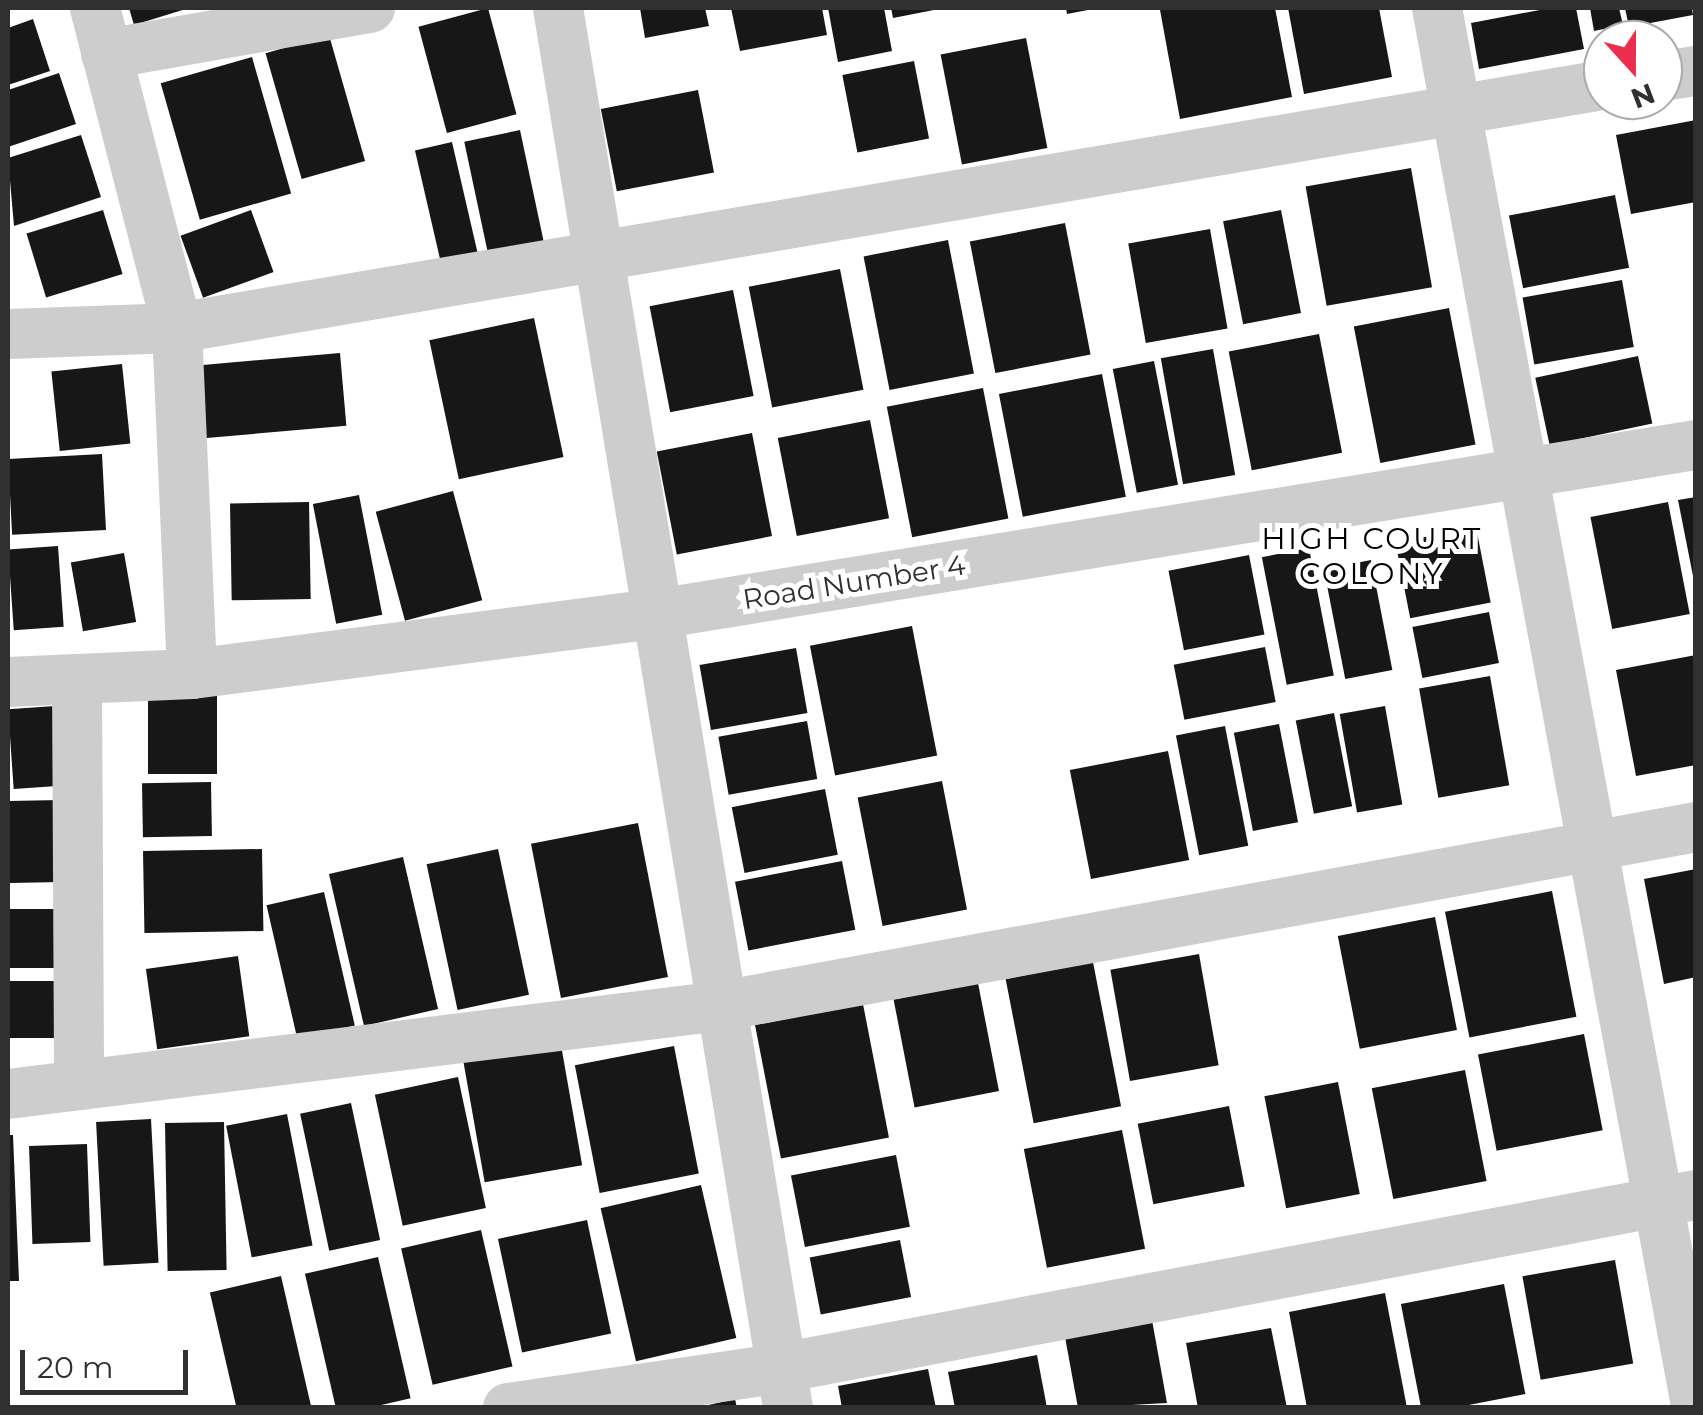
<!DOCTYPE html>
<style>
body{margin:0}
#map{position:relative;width:1703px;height:1415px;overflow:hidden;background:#fff;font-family:Montserrat,sans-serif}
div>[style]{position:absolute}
.building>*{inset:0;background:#171717;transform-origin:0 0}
.minor>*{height:50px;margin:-25px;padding:0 25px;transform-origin:25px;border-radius:25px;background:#cdcdcd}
span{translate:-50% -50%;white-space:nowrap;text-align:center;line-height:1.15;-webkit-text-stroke:10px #fff;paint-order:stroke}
.street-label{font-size:28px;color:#303030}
.neighbourhood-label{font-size:30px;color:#000;letter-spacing:2.5px}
.frame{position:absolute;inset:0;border:10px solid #303030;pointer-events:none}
.north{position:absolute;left:1583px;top:20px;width:100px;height:100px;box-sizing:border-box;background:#fff;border:2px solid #acacac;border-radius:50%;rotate:159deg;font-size:28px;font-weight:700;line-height:40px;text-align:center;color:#303030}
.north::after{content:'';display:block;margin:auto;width:35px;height:45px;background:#ec2d4d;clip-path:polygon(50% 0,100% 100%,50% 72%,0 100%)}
.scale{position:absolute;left:20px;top:1350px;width:168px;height:45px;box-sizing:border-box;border:5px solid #303030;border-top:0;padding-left:12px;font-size:30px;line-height:35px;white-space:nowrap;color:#303030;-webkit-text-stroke:8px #fff;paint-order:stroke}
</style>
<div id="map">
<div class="building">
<div style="clip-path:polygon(129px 8px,189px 8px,134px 25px)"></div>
<div style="left:488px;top:8px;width:110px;height:72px;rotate:75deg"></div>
<div style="clip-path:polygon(640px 8px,705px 8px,709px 26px,645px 38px)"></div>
<div style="clip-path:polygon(731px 8px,822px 8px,827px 35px,740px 51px)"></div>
<div style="clip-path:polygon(828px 8px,884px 8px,892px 51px,838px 62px)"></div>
<div style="clip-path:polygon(891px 8px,939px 8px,939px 9px,893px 18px)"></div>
<div style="clip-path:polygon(1066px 8px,1092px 8px,1093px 9px,1067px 14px)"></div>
<div style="clip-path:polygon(1174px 8px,1275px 8px,1292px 97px,1180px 119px,1160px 10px)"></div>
<div style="clip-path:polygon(1288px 8px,1379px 8px,1392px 77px,1304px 94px)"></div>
<div style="clip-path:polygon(1550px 8px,1576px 8px,1584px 49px,1479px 69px,1471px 23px)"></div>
<div style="clip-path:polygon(1590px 8px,1619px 8px,1623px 25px,1594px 31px)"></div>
<div style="clip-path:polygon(1625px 8px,1692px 8px,1693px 15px,1629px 27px)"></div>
<div style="clip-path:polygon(33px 19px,50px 71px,8px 85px,8px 28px)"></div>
<div style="left:329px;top:35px;width:131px;height:66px;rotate:74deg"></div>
<div style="left:1026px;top:38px;width:112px;height:87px;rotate:79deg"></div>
<div style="left:252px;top:57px;width:142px;height:95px;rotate:74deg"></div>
<div style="left:914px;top:61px;width:79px;height:73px;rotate:79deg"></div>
<div style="clip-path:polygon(59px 73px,76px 124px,8px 147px,8px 90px)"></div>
<div style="left:698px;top:90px;width:84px;height:99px;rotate:79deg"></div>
<div style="clip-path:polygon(1696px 120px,1696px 202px,1631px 214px,1616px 135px)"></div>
<div style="left:520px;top:130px;width:116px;height:57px;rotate:78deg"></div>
<div style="clip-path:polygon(81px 135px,101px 197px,14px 226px,8px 158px)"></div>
<div style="left:452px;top:142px;width:117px;height:38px;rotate:77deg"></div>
<div style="left:1411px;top:168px;width:121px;height:107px;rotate:80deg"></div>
<div style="left:1615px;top:195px;width:74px;height:108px;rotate:79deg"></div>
<div style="left:103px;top:210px;width:67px;height:80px;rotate:73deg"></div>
<div style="left:251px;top:210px;width:66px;height:75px;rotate:70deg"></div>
<div style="left:1281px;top:210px;width:105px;height:59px;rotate:79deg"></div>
<div style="left:1065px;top:223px;width:134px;height:97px;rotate:79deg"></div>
<div style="left:1210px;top:229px;width:101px;height:83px;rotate:80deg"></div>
<div style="left:948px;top:240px;width:136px;height:86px;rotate:79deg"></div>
<div style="left:840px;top:269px;width:123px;height:93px;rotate:79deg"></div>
<div style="left:1622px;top:280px;width:68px;height:101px;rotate:80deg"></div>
<div style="left:733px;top:290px;width:108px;height:85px;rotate:79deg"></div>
<div style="left:1449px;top:308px;width:139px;height:97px;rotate:79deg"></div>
<div style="left:534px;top:318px;width:142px;height:107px;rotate:78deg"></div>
<div style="left:1319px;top:334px;width:121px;height:92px;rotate:79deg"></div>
<div style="left:1213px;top:349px;width:128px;height:53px;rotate:80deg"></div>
<div style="left:340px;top:353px;width:73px;height:146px;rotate:85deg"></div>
<div style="left:1638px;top:356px;width:69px;height:105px;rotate:78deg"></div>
<div style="left:1154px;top:361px;width:126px;height:42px;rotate:79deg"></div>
<div style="left:122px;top:364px;width:80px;height:71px;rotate:84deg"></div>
<div style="left:1102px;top:374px;width:125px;height:105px;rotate:79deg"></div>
<div style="left:983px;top:388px;width:133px;height:98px;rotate:79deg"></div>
<div style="left:870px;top:420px;width:100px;height:94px;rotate:79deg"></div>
<div style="left:752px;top:433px;width:105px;height:97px;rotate:79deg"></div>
<div style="left:102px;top:454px;width:76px;height:94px;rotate:87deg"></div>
<div style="left:453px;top:491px;width:113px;height:80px;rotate:75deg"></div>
<div style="left:359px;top:495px;width:122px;height:47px;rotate:79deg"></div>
<div style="clip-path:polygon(1696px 497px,1696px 581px,1694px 581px,1678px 500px)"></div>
<div style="left:309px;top:502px;width:97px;height:79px;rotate:89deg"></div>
<div style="left:1668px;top:502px;width:114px;height:79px;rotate:79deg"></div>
<div style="left:1476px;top:527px;width:77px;height:82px;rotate:79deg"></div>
<div style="left:58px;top:546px;width:81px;height:50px;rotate:86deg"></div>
<div style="left:1309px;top:548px;width:130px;height:48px;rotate:79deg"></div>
<div style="left:124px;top:553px;width:70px;height:54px;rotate:80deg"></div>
<div style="left:1249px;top:555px;width:81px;height:82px;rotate:79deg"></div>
<div style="left:1371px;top:560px;width:112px;height:48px;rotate:79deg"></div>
<div style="left:1489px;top:612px;width:52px;height:78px;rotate:79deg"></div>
<div style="left:912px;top:626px;width:132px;height:104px;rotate:79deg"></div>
<div style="left:1265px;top:647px;width:56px;height:93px;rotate:79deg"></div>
<div style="left:796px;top:648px;width:66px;height:98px;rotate:80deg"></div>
<div style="clip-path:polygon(1696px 655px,1696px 765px,1636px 776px,1616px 670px)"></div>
<div style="left:1490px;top:676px;width:111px;height:72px;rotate:80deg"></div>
<div style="left:148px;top:688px;width:69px;height:86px"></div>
<div style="left:55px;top:706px;width:80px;height:47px;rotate:86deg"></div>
<div style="left:1385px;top:706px;width:100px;height:46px;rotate:80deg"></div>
<div style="left:1334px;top:713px;width:95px;height:39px;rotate:79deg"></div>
<div style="left:807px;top:721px;width:59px;height:90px;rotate:80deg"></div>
<div style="left:1279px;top:724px;width:100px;height:46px;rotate:79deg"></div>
<div style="left:1225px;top:726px;width:122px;height:50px;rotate:79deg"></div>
<div style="left:1168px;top:751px;width:111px;height:100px;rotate:79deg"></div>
<div style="left:942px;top:781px;width:131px;height:86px;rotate:79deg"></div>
<div style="left:211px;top:782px;width:54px;height:69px;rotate:89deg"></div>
<div style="left:825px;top:789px;width:67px;height:95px;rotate:79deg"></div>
<div style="left:61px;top:800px;width:82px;height:53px;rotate:89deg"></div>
<div style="left:638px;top:823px;width:157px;height:109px;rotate:79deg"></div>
<div style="left:262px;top:849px;width:82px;height:119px;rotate:89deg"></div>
<div style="left:498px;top:849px;width:149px;height:73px;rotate:78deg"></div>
<div style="left:403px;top:857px;width:156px;height:76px;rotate:77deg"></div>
<div style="left:842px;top:861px;width:70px;height:109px;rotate:79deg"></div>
<div style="clip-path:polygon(1696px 869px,1696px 977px,1664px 984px,1644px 879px)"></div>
<div style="left:1552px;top:891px;width:128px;height:109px;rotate:79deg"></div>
<div style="left:324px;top:892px;width:137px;height:59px;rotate:77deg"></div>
<div style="left:8px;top:909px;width:50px;height:59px"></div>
<div style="left:1435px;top:917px;width:115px;height:99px;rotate:79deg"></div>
<div style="left:1199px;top:954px;width:113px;height:90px;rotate:80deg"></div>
<div style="left:238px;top:956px;width:81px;height:93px;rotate:82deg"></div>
<div style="left:1093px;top:962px;width:147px;height:89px;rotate:79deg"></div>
<div style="left:8px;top:981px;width:56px;height:57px"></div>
<div style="left:978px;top:983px;width:110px;height:86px;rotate:79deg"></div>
<div style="left:863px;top:1004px;width:136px;height:110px;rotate:79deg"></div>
<div style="left:1584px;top:1034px;width:98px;height:108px;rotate:79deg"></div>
<div style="left:561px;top:1045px;width:122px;height:99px;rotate:80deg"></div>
<div style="left:674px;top:1046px;width:130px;height:101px;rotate:79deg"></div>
<div style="left:1465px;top:1070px;width:113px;height:95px;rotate:79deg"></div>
<div style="left:458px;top:1077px;width:134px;height:85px;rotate:78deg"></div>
<div style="left:1338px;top:1082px;width:114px;height:75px;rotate:79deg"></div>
<div style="left:351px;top:1103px;width:140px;height:52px;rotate:78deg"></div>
<div style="left:1229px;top:1106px;width:82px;height:93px;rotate:79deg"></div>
<div style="left:287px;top:1114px;width:134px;height:62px;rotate:79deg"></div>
<div style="left:151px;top:1119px;width:144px;height:55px;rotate:87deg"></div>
<div style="left:224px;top:1122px;width:148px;height:59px;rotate:89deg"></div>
<div style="left:1122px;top:1130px;width:121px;height:100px;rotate:79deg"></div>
<div style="clip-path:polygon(8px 1135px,13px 1135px,19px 1281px,8px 1281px)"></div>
<div style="left:87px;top:1144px;width:98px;height:58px;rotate:88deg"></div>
<div style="left:896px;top:1155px;width:73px;height:107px;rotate:79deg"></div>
<div style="left:701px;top:1185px;width:157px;height:103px;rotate:77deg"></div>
<div style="left:587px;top:1220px;width:116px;height:91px;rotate:78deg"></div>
<div style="left:481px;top:1230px;width:140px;height:82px;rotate:77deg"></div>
<div style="left:900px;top:1240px;width:58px;height:92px;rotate:79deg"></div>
<div style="left:378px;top:1257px;width:145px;height:75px;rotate:77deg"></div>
<div style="left:1615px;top:1260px;width:105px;height:94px;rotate:80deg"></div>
<div style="left:281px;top:1276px;width:136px;height:73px;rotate:77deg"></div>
<div style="left:1504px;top:1284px;width:112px;height:105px;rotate:79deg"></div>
<div style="clip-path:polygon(1385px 1293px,1407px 1408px,1307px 1408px,1289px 1312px)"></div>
<div style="clip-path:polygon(1152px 1320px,1167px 1403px,1078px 1408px,1065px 1337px)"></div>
<div style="clip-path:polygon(1271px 1328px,1287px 1408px,1198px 1408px,1186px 1343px)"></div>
<div style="clip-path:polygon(1037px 1355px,1047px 1408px,955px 1408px,948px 1372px)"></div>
<div style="clip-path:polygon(928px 1369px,936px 1408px,842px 1408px,838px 1386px)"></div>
<div style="clip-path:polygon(735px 1399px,737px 1408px,704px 1408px,704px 1406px)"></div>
</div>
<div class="minor">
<div style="left:95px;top:8px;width:330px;rotate:75.6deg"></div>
<div style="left:177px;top:328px;width:346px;rotate:87.5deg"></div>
<div style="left:558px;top:8px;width:1419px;rotate:80.67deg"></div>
<div style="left:1437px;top:8px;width:1422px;rotate:79.5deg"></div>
<div style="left:106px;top:54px;width:268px;rotate:-9.9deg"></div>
<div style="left:1663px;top:76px;width:33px;rotate:-9deg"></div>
<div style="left:8px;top:334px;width:169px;rotate:-2deg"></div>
<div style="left:177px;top:328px;width:1447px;rotate:-9.67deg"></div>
<div style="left:77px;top:679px;width:406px;rotate:89.7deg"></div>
<div style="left:8px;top:682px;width:184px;rotate:-2.5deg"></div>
<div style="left:192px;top:674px;width:469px;rotate:-7.4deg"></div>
<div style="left:657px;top:614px;width:1053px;rotate:-9.24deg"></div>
<div style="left:8px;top:1094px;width:718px;rotate:-7.04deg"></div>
<div style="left:721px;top:1006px;width:991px;rotate:-10.4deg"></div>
<div style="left:508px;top:1408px;width:276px;rotate:-8.3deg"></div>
<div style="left:781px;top:1368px;width:931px;rotate:-10.71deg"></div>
</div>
<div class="street-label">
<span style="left:854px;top:582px;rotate:-9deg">Road Number 4</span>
</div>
<div class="neighbourhood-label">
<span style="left:1372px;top:556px">HIGH COURT<br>COLONY</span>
</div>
<div class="frame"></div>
<div class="north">N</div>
<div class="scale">20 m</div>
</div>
